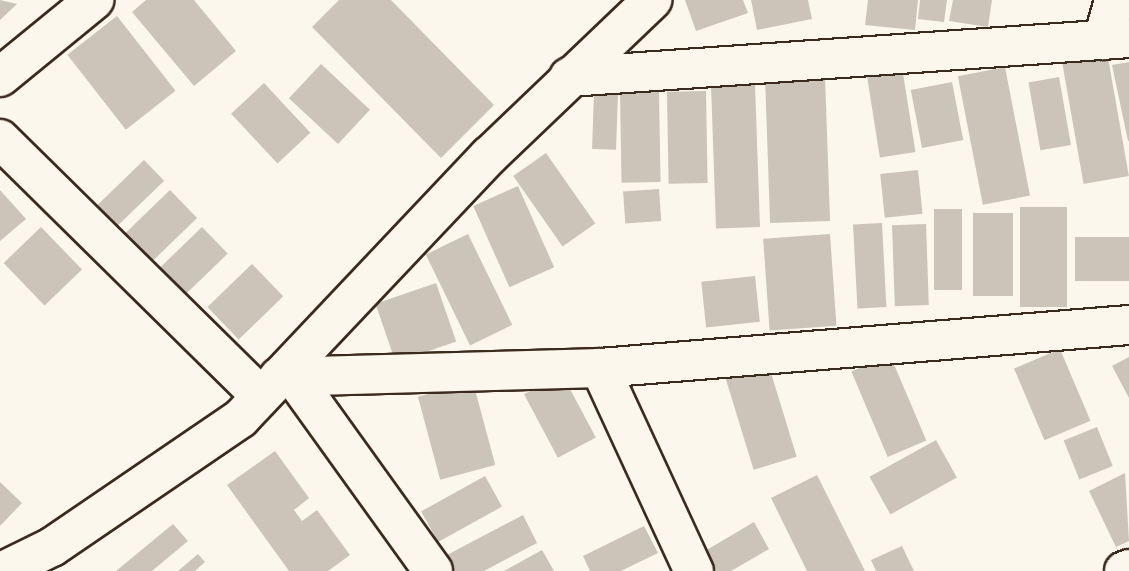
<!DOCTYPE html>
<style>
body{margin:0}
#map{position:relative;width:1129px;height:571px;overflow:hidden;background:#fbf7ec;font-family:"Architects Daughter",sans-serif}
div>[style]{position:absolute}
.building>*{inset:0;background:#ccc4b9;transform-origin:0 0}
.roads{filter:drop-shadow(2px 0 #3b2a1e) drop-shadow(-2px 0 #3b2a1e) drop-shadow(0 2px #3b2a1e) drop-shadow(0 -2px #3b2a1e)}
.minor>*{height:38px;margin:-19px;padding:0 19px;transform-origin:19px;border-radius:19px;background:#fbf7ec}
span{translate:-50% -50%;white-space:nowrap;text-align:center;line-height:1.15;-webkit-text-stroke:5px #fbf7ec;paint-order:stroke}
</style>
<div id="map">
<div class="building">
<div style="clip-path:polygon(0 0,17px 4px,0 20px)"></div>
<div style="clip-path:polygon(146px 0,194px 0,236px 51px,194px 86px,132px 12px)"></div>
<div style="clip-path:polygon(339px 0,391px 0,494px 105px,441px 158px,312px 27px)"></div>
<div style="clip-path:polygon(685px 0,743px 0,748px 13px,696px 31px)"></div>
<div style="clip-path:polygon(751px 0,808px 0,812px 19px,757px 30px)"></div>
<div style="clip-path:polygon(868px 0,918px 0,915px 30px,865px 25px)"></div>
<div style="clip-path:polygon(920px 0,947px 0,944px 22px,918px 19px)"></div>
<div style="clip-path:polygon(953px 0,992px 0,988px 27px,949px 21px)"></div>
<div style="left:117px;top:16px;width:95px;height:63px;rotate:52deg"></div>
<div style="left:1107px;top:52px;width:126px;height:46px;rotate:80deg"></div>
<div style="clip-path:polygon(1129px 62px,1129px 141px,1128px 141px,1112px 65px)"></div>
<div style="left:321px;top:64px;width:67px;height:47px;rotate:43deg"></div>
<div style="left:902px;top:67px;width:86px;height:36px;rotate:81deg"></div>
<div style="left:1005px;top:67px;width:131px;height:48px;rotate:79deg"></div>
<div style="left:825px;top:76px;width:145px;height:60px;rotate:88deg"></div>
<div style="left:1059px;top:77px;width:69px;height:31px;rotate:80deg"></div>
<div style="left:952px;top:82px;width:59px;height:42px;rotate:79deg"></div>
<div style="left:264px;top:83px;width:68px;height:45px;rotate:47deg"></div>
<div style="left:755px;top:84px;width:143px;height:44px;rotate:88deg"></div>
<div style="left:706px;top:91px;width:92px;height:39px;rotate:89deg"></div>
<div style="left:659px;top:92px;width:90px;height:39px;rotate:89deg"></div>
<div style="left:594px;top:93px;width:24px;height:56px;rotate:2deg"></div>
<div style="left:546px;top:153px;width:86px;height:40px;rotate:55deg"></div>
<div style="left:144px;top:160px;width:29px;height:69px;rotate:46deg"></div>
<div style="left:918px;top:170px;width:44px;height:38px;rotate:84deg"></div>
<div style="left:518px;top:186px;width:89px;height:49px;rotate:66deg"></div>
<div style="left:659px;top:189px;width:32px;height:36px;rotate:86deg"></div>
<div style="clip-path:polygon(0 190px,26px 219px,0 241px)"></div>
<div style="left:170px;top:190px;width:39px;height:64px;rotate:46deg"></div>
<div style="left:1020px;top:207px;width:47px;height:100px"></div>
<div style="left:934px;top:209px;width:28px;height:81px"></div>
<div style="left:973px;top:213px;width:40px;height:83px"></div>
<div style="left:882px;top:223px;width:84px;height:29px;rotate:87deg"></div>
<div style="left:926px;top:224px;width:81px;height:34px;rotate:88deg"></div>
<div style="left:41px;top:227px;width:59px;height:52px;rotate:46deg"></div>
<div style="left:202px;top:227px;width:37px;height:60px;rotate:46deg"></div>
<div style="left:468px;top:234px;width:101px;height:47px;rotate:64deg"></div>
<div style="left:830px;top:234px;width:92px;height:67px;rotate:86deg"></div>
<div style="left:1129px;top:237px;width:44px;height:54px;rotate:90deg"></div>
<div style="left:252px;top:264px;width:45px;height:62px;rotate:46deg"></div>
<div style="left:755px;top:276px;width:46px;height:54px;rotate:84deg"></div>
<div style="left:436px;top:283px;width:62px;height:64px;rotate:71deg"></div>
<div style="left:1060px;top:349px;width:78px;height:50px;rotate:67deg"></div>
<div style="left:890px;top:355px;width:93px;height:42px;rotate:67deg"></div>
<div style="clip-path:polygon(1129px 357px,1129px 398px,1112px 366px)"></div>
<div style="left:768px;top:363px;width:98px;height:45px;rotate:73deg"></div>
<div style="left:562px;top:374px;width:72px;height:43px;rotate:62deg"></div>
<div style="left:473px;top:382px;width:86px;height:57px;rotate:75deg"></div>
<div style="left:1097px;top:427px;width:42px;height:36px;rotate:68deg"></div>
<div style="left:936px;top:440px;width:43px;height:76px;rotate:61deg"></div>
<div style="clip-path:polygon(275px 451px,309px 498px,294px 510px,302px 521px,317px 510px,350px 555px,328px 571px,289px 571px,227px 485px)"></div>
<div style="clip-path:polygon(1125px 473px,1129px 541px,1116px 547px,1089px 491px)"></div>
<div style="clip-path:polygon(817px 475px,865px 571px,807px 571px,771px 498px)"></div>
<div style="left:485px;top:476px;width:35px;height:73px;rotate:61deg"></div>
<div style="clip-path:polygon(0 482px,22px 503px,0 526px)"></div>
<div style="clip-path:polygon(523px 515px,537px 543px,484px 571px,455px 571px,447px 555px)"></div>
<div style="clip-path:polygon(754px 522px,769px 549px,731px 571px,716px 571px,705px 551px)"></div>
<div style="clip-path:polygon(173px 524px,188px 541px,152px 571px,116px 571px)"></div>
<div style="clip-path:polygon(644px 526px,658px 553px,621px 571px,590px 571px,583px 556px)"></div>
<div style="clip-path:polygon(902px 546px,914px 571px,876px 571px,871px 560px)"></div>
<div style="clip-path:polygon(542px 550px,554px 571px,504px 571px)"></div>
<div style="clip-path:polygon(198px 554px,205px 562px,195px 571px,178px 571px)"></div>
</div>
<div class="roads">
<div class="minor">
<div style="left:1103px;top:40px;width:41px;rotate:-74.6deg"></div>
<div style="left:0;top:77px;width:122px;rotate:-39.3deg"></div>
<div style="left:569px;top:77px;width:561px;rotate:-3.98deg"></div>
<div style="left:0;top:139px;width:366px;rotate:44.6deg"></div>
<div style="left:600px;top:368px;width:224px;rotate:65.2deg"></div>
<div style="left:293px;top:376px;width:240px;rotate:54.3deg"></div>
<div style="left:279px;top:377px;width:321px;rotate:-1.6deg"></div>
<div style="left:600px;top:368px;width:531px;rotate:-4.65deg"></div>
<div style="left:3px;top:571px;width:55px;rotate:-26.1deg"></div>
<div style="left:52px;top:547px;width:229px;rotate:-34.3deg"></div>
<div style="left:241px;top:418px;width:361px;rotate:-46.6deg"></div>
<div style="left:489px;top:156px;width:226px;rotate:-43.7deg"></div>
<div style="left:1124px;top:571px;width:5px;rotate:-22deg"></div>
</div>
</div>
</div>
